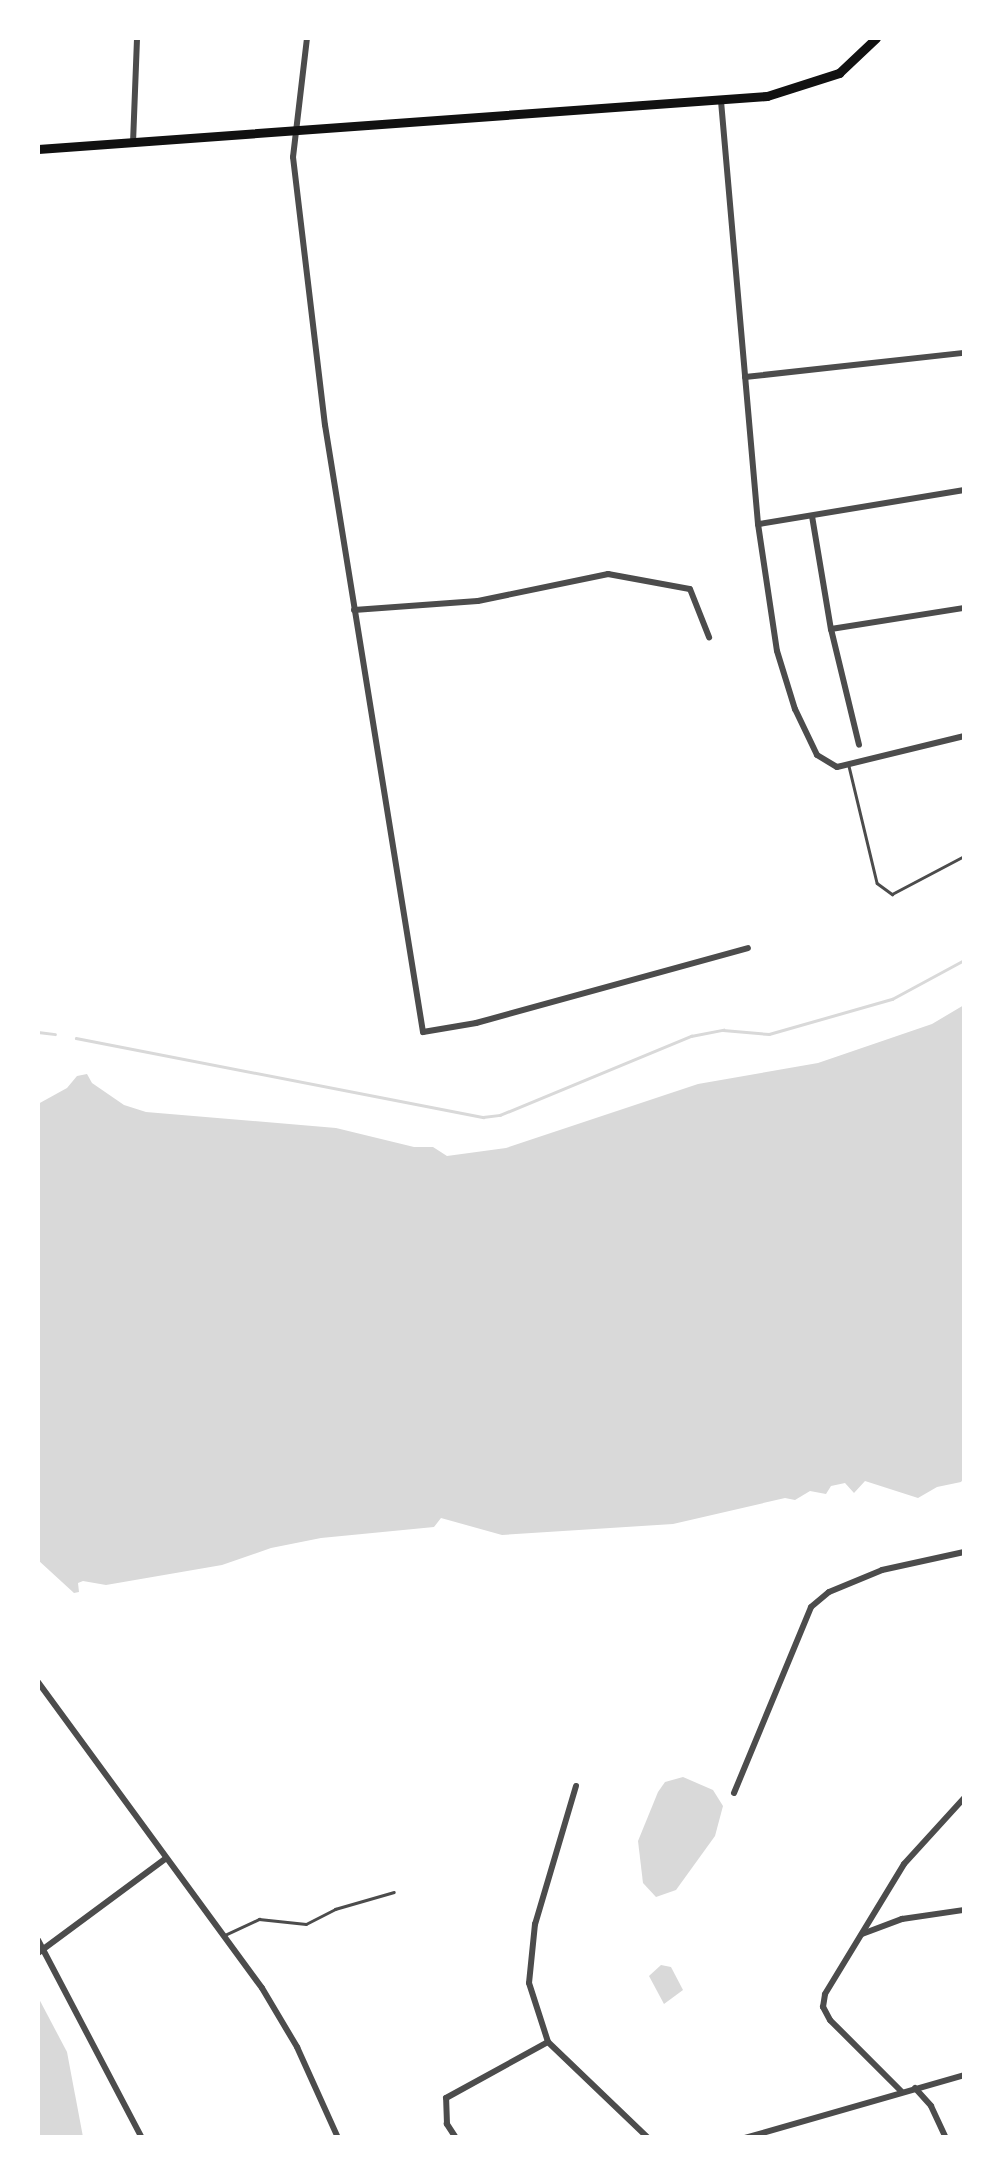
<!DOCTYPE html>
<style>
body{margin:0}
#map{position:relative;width:1002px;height:2175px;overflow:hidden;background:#fff;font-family:Lato,sans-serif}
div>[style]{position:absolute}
.water>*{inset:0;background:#d9d9d9}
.stream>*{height:2.5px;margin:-1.25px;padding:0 1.25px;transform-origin:1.25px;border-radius:1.25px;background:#d9d9d9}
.service>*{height:2.5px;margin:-1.25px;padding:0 1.25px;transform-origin:1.25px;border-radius:1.25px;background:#4c4c4c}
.minor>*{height:6px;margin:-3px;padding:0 3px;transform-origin:3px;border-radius:3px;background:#4c4c4c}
.secondary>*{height:9px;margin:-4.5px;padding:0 4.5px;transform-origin:4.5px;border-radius:4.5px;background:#111}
span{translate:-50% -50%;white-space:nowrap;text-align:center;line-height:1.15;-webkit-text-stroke:10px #fff;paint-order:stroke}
.frame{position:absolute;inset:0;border:40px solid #fff;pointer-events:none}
</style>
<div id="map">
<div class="water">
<div style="clip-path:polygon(964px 1005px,964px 1478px,961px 1482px,937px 1487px,918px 1498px,865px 1481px,854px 1493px,845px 1483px,831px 1486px,826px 1494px,810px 1491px,795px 1500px,785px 1498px,673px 1524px,502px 1535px,441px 1518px,434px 1527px,321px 1538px,271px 1548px,222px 1565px,106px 1585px,83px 1581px,78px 1583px,79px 1592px,74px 1593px,38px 1560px,38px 1104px,67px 1088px,77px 1076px,87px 1074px,92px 1083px,124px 1105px,146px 1112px,336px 1128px,414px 1147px,433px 1147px,447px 1156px,506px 1148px,698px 1084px,818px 1063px,932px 1024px)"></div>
<div style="clip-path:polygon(683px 1777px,713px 1790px,723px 1806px,715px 1836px,676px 1890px,656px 1897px,643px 1883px,638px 1841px,658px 1792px,665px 1782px)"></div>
<div style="clip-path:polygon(661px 1965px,671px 1967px,683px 1990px,664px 2004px,649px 1976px)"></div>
<div style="clip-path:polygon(38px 1997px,67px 2052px,83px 2137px,38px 2137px)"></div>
</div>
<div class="stream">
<div style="left:38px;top:1032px;width:17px;rotate:7deg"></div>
<div style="left:76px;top:1038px;width:415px;rotate:11deg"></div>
<div style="left:483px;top:1117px;width:17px;rotate:-7deg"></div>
<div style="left:500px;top:1115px;width:207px;rotate:-22.5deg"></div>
<div style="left:691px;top:1036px;width:33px;rotate:-11deg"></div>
<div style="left:723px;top:1030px;width:46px;rotate:5deg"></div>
<div style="left:769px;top:1034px;width:128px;rotate:-15.9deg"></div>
<div style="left:892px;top:999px;width:82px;rotate:-28.4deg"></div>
</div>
<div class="service">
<div style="left:849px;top:766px;width:120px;rotate:76.5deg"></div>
<div style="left:877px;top:883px;width:19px;rotate:36deg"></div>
<div style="left:892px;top:894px;width:81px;rotate:-27.8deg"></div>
<div style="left:225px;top:1935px;width:38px;rotate:-25deg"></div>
<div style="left:259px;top:1919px;width:47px;rotate:6.1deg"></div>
<div style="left:306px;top:1924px;width:33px;rotate:-27deg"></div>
<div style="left:335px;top:1909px;width:61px;rotate:-16.1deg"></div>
</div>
<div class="minor">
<div style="left:307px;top:38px;width:120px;rotate:96.7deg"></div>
<div style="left:293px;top:157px;width:270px;rotate:83.2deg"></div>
<div style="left:325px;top:425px;width:615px;rotate:80.83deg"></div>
<div style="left:423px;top:1032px;width:54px;rotate:-9.6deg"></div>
<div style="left:476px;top:1023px;width:282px;rotate:-15.4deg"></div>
<div style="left:721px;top:101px;width:425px;rotate:85deg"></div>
<div style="left:758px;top:524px;width:128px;rotate:81.5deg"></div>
<div style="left:777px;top:651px;width:61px;rotate:72.8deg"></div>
<div style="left:795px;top:709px;width:51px;rotate:64.4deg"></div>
<div style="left:817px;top:755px;width:23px;rotate:31deg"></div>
<div style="left:837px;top:767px;width:131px;rotate:-13.7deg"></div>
<div style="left:133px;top:143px;width:105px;rotate:-87.8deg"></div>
<div style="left:745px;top:377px;width:220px;rotate:-6.3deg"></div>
<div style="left:812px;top:516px;width:115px;rotate:80.5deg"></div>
<div style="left:831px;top:629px;width:135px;rotate:-9deg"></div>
<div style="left:759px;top:524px;width:208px;rotate:-9.4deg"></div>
<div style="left:354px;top:610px;width:124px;rotate:-4.2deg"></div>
<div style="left:478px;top:601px;width:133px;rotate:-11.7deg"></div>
<div style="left:608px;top:574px;width:83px;rotate:10.4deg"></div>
<div style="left:690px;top:589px;width:52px;rotate:68.4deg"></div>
<div style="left:831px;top:629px;width:119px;rotate:76.4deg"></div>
<div style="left:38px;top:1682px;width:379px;rotate:53.8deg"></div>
<div style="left:262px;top:1988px;width:69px;rotate:59.3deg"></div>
<div style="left:297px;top:2047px;width:100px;rotate:65.7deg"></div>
<div style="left:576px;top:1786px;width:144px;rotate:106.5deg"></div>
<div style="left:535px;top:1924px;width:59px;rotate:95.8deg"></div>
<div style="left:529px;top:1983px;width:62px;rotate:72.1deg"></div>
<div style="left:548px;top:2042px;width:139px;rotate:43.8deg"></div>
<div style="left:734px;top:1793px;width:201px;rotate:-67.5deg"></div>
<div style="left:811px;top:1607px;width:23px;rotate:-40deg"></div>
<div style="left:829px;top:1592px;width:57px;rotate:-22.5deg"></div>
<div style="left:882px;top:1570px;width:84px;rotate:-12.4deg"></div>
<div style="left:862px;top:1934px;width:43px;rotate:-20.6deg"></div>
<div style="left:902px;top:1919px;width:63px;rotate:-8.3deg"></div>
<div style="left:38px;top:1940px;width:224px;rotate:62.3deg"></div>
<div style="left:38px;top:1953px;width:158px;rotate:-36.5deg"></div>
<div style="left:915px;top:2088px;width:24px;rotate:48deg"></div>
<div style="left:931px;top:2106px;width:35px;rotate:65deg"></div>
<div style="left:901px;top:2091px;width:100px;rotate:-135deg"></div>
<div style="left:830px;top:2020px;width:15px;rotate:-118deg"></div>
<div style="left:823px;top:2007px;width:13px;rotate:-81deg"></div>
<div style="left:825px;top:1994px;width:152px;rotate:-58.7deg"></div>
<div style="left:904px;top:1864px;width:89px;rotate:-47.7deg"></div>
<div style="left:456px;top:2138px;width:17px;rotate:-123deg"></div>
<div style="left:447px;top:2124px;width:26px;rotate:-92deg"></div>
<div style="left:446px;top:2098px;width:116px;rotate:-28.8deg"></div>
<div style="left:745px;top:2138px;width:228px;rotate:-16deg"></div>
</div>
<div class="secondary">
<div style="left:38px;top:149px;width:731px;rotate:-4.16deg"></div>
<div style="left:767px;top:96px;width:76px;rotate:-17.7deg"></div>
<div style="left:839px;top:73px;width:51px;rotate:-43.4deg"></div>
</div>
<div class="frame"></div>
</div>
